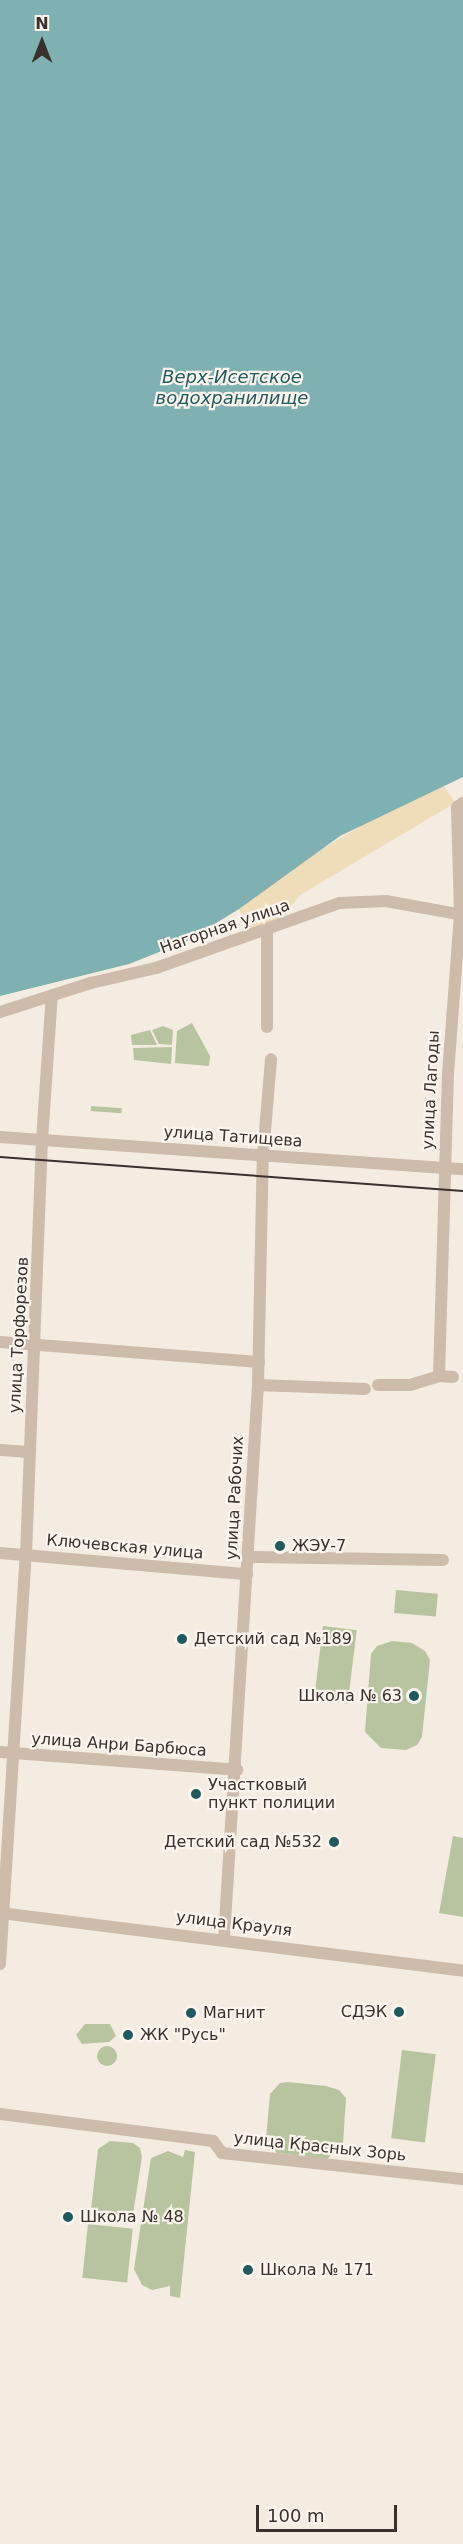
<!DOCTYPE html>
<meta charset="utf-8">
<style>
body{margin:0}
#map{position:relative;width:463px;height:2544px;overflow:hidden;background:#f4ebe1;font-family:"DejaVu Sans",sans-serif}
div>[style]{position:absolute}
.green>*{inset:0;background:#b8c4a0;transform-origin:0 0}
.round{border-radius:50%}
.sand>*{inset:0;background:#efdcb8}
.water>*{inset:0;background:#7fb0b2}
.minor>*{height:12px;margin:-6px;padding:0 6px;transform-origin:6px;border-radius:6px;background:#cdbbac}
.tram>*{height:1.5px;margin:-0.75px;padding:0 0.75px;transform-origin:0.75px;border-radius:0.75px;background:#3b302b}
.dots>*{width:16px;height:16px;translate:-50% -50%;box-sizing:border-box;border:3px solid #fbf5ee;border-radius:50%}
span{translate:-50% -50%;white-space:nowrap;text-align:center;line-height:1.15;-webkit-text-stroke:4.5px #fbf5ee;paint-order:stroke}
.street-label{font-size:16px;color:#3b302b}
.poi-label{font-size:16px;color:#3b302b}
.left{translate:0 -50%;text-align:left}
.right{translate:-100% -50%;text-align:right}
.water-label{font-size:18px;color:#1f5a5e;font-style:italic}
.north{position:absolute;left:12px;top:12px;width:60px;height:60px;-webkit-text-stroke:4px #fbf5ee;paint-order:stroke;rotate:0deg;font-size:16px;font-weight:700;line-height:24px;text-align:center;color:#3b302b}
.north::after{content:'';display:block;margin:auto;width:21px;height:27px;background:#3b302b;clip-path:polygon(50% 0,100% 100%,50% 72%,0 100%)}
.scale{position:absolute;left:256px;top:2505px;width:141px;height:27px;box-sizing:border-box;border:3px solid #3b302b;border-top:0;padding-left:8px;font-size:18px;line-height:21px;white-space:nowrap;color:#3b302b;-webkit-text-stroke:4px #fbf5ee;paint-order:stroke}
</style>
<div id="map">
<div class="green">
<div style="clip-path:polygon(192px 1023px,210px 1056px,209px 1066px,175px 1063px,177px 1031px)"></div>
<div style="clip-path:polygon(163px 1026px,173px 1030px,172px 1045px,159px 1044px,152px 1030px)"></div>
<div style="clip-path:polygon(150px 1030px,157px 1045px,132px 1045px,131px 1035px)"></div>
<div style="clip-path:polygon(172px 1047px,171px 1064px,134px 1060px,133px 1048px)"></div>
<div style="left:91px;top:1106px;width:31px;height:5px;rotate:4deg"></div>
<div style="left:396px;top:1590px;width:42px;height:23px;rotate:5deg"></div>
<div style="left:323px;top:1626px;width:34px;height:74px;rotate:7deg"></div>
<div style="clip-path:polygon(392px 1641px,412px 1643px,425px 1651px,430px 1660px,422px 1737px,417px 1745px,406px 1750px,381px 1748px,365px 1732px,371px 1654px,377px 1646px)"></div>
<div style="clip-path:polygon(453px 1836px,463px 1838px,463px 1917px,439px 1913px)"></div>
<div style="clip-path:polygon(85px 2024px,110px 2024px,116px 2036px,109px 2042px,82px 2044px,76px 2035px)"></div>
<div class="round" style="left:97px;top:2046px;width:20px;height:20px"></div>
<div style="left:402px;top:2050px;width:34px;height:89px;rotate:7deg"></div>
<div style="clip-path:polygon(288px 2082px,326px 2086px,339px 2090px,346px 2098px,343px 2144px,327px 2159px,277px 2153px,266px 2139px,270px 2094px,280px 2083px)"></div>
<div style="clip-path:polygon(110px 2141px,133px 2143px,140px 2148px,142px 2157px,133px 2214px,123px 2222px,96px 2219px,91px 2210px,98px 2149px)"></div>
<div style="clip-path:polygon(185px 2150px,195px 2152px,180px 2298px,170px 2296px,170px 2286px,152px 2290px,142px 2285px,134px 2269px,151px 2158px,168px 2151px,183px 2157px)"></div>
<div style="left:88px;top:2224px;width:45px;height:54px;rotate:6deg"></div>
</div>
<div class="sand">
<div style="clip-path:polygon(444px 786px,455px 803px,300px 895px,283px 917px,248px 934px,239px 909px,292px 867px,381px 814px)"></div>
</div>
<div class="water">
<div style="clip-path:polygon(0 0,463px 0,463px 777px,340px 836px,239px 909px,187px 941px,129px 964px,0 996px)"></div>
</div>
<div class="minor">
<div style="left:267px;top:929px;width:98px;rotate:90deg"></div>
<div style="left:0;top:1012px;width:96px;rotate:-17.7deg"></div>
<div style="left:91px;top:983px;width:67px;rotate:-13deg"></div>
<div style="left:156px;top:968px;width:195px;rotate:-19.5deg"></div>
<div style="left:340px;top:903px;width:46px;rotate:-2.5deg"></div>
<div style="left:386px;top:901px;width:78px;rotate:10.3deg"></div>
<div style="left:0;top:1137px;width:464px;rotate:4deg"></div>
<div style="left:0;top:1342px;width:260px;rotate:4.4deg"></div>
<div style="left:439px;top:1376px;width:302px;rotate:-88.3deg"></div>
<div style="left:448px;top:1074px;width:159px;rotate:-85.7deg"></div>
<div style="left:460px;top:915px;width:108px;rotate:-91.6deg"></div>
<div style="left:457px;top:807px;width:7px;rotate:-34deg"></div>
<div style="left:258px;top:1385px;width:107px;rotate:2.1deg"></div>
<div style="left:378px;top:1385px;width:32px"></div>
<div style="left:410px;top:1385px;width:30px;rotate:-17deg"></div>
<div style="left:439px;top:1376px;width:14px;rotate:4deg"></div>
<div style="left:0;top:1450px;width:30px;rotate:4deg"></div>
<div style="left:0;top:1553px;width:248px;rotate:4.9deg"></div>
<div style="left:248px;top:1557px;width:195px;rotate:0.9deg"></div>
<div style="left:0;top:1752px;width:238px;rotate:4.3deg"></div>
<div style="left:0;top:1913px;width:467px;rotate:7.1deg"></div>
<div style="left:224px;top:1939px;width:555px;rotate:-86.49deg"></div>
<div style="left:258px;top:1385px;width:230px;rotate:-88.8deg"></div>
<div style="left:263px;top:1155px;width:96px;rotate:-85.2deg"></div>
<div style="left:0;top:1964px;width:410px;rotate:-86.4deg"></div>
<div style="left:26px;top:1555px;width:415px;rotate:-87.8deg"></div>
<div style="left:42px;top:1140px;width:145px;rotate:-86.1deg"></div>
<div style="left:0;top:2114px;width:215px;rotate:7.2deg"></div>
<div style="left:213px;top:2141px;width:15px;rotate:53deg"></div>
<div style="left:222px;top:2153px;width:242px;rotate:6.2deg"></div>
</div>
<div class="tram">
<div style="left:0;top:1157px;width:464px;rotate:4.2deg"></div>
</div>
<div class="dots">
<div style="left:280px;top:1546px;background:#1f5a5e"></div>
<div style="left:182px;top:1639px;background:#1f5a5e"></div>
<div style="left:414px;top:1696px;background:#1f5a5e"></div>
<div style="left:196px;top:1794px;background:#1f5a5e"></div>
<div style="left:334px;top:1842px;background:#1f5a5e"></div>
<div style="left:399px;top:2012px;background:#1f5a5e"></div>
<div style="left:191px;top:2013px;background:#1f5a5e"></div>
<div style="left:128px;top:2035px;background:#1f5a5e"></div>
<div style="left:68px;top:2217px;background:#1f5a5e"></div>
<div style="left:248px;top:2270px;background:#1f5a5e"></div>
</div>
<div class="street-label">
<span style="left:225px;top:927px;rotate:-19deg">Нагорная улица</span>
<span style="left:431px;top:1090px;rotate:-87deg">улица Лагоды</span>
<span style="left:233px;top:1137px;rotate:4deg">улица Татищева</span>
<span style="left:19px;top:1335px;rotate:-87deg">улица Торфорезов</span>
<span style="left:235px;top:1498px;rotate:-87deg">улица Рабочих</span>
<span style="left:125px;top:1547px;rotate:5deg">Ключевская улица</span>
<span style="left:119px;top:1745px;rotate:4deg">улица Анри Барбюса</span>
<span style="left:234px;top:1924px;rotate:7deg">улица Крауля</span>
<span style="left:320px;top:2147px;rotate:6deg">улица Красных Зорь</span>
</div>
<div class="poi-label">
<span class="left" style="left:292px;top:1546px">ЖЭУ-7</span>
<span class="left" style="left:194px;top:1639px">Детский сад №189</span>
<span class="right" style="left:402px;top:1696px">Школа № 63</span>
<span class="left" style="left:208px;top:1794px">Участковый<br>пункт полиции</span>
<span class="right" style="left:322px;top:1842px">Детский сад №532</span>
<span class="right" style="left:387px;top:2012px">СДЭК</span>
<span class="left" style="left:203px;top:2013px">Магнит</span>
<span class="left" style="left:140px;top:2035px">ЖК "Русь"</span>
<span class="left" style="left:80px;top:2217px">Школа № 48</span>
<span class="left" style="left:260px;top:2270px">Школа № 171</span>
</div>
<div class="water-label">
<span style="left:232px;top:388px">Верх-Исетское<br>водохранилище</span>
</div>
<div class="north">N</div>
<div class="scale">100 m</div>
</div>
